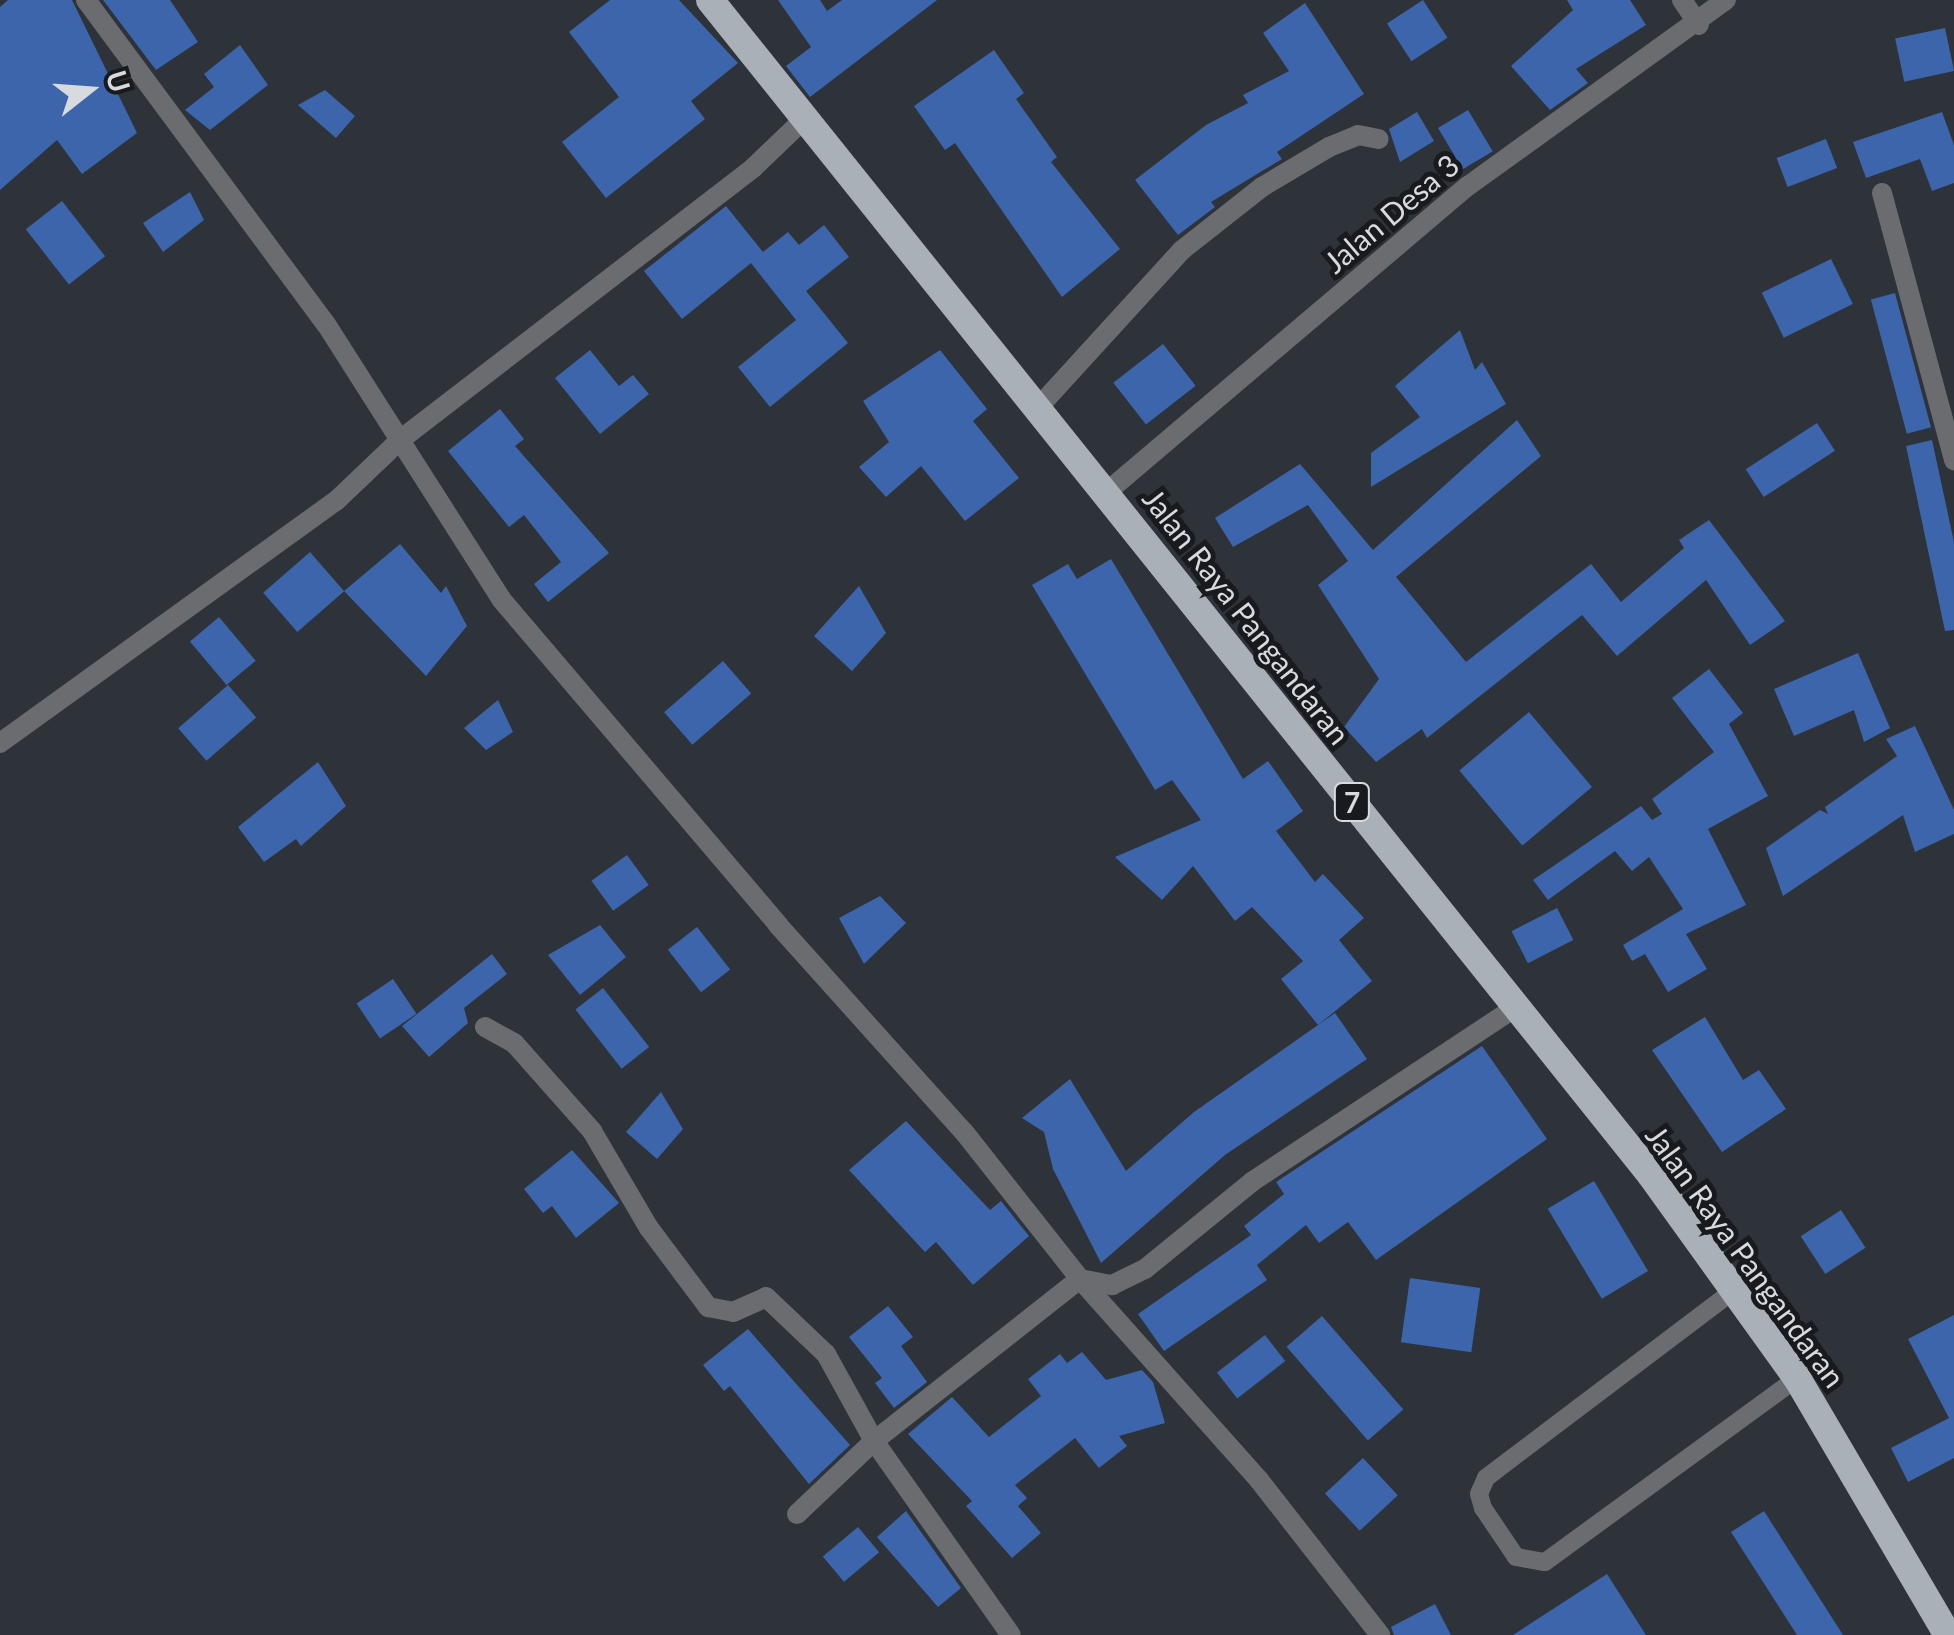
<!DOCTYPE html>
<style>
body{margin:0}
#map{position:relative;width:1954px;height:1635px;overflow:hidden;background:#2e3239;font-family:Lato,sans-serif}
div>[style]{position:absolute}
.building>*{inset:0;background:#3c65ab;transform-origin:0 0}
.service>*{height:18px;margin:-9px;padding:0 9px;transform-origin:9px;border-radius:9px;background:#6a6c70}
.minor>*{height:20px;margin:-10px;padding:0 10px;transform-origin:10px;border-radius:10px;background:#6a6c70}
.trunk>*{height:28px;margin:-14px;padding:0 14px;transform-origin:14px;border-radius:14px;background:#aab0b8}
span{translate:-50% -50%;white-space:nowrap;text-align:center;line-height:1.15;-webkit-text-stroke:10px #181a1d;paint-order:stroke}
.shield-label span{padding:2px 8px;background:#181a1d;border:2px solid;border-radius:8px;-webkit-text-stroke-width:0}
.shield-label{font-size:28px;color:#d7dadf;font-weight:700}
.street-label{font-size:30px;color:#d7dadf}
.north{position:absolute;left:40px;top:40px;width:100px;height:100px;-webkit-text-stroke:8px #181a1d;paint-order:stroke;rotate:73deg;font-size:28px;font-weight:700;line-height:40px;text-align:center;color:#d7dadf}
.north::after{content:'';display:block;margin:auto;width:35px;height:45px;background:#d7dadf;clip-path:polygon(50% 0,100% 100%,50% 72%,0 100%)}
</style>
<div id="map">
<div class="building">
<div style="clip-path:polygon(8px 0,72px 0,137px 133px,82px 174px,57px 140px,0 190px,0 7px)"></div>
<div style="clip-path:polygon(103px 0,170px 0,198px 42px,156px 70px)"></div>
<div style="clip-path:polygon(610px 0,679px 0,738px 63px,691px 101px,705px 119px,606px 198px,562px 142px,619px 97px,569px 32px)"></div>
<div style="clip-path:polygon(778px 0,820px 0,827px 11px,842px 0,937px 0,810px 97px,786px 66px,811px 47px)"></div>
<div style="left:1423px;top:0;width:45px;height:43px;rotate:57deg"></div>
<div style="clip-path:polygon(1567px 0,1630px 0,1646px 25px,1576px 69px,1588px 83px,1550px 110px,1511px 66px,1573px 10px)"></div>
<div style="clip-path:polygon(1305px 3px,1364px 94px,1277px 152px,1282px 159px,1211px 202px,1215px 207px,1178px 235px,1135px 180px,1206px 125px,1248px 103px,1243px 95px,1289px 71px,1263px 33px)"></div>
<div style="left:1945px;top:28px;width:44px;height:51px;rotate:78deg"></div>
<div style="clip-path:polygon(240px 45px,268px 85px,210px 130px,185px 110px,214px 87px,204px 74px)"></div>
<div style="clip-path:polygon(994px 50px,1024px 93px,1016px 99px,1057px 157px,1051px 162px,1120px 249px,1062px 297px,955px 143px,945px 150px,914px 106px)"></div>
<div style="clip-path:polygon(325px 90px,355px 116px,336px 138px,298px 105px)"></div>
<div style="left:1468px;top:110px;width:48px;height:35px;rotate:59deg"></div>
<div style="clip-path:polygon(1417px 112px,1434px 141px,1400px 162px,1389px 129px)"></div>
<div style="clip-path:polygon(1942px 112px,1954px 145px,1954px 183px,1932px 191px,1920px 159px,1866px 178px,1853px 142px)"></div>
<div style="left:1826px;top:139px;width:31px;height:53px;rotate:69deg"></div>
<div style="clip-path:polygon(190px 192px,204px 220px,163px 252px,143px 223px)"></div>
<div style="left:62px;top:201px;width:70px;height:46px;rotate:52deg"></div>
<div style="clip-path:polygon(726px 206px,763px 252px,788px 232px,799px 245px,824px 225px,849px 257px,806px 291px,848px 343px,770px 407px,738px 367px,796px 320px,751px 263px,682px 319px,644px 271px)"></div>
<div style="left:1831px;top:259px;width:50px;height:77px;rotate:64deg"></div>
<div style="left:1895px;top:293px;width:139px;height:25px;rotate:75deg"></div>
<div style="clip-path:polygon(1460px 330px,1475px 370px,1482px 362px,1506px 404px,1371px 487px,1371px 453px,1420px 417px,1395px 386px)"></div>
<div style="left:1163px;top:344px;width:53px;height:63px;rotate:52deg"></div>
<div style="clip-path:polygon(590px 350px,619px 386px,633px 375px,649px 394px,600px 434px,555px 378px)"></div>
<div style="clip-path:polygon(940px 350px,987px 409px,973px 421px,1019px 478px,965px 521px,921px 466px,886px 497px,859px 467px,889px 442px,863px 401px)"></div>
<div style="clip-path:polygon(500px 409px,524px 439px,515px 446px,609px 553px,548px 602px,534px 584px,561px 562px,524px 515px,509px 527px,448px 451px)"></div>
<div style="clip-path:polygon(1517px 420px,1541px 456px,1396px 577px,1466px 662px,1591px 564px,1621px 602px,1684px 548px,1679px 540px,1709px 520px,1785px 621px,1750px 645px,1706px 580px,1617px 656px,1582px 615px,1427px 738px,1422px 729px,1376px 762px,1344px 727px,1379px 679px,1318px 585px,1348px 561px,1308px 505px,1233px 547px,1215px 518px,1300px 464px,1373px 550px)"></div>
<div style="left:1817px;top:423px;width:33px;height:85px;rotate:57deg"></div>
<div style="clip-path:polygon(1932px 440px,1954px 542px,1954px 630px,1945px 631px,1906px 446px)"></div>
<div style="clip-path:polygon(400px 544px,441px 593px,446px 586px,467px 626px,426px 676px,344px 591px)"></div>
<div style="left:310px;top:552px;width:52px;height:62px;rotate:49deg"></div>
<div style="clip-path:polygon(1111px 559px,1243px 779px,1268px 761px,1303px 811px,1276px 831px,1315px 882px,1323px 874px,1364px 918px,1339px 940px,1372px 981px,1318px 1025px,1281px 979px,1303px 961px,1252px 907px,1235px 921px,1193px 866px,1162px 900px,1115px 857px,1201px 820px,1172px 780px,1155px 790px,1032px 585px,1068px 564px,1077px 579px)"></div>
<div style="clip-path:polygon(859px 586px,886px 633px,852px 671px,814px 636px)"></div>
<div style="left:219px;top:617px;width:57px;height:38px;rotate:50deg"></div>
<div style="clip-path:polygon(1858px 653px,1890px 728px,1864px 742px,1854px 710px,1794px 736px,1774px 689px)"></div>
<div style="left:723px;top:661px;width:43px;height:78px;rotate:49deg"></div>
<div style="clip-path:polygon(1709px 669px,1743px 713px,1729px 724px,1768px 796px,1708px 829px,1746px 905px,1686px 934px,1707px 969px,1668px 992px,1645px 954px,1632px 961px,1623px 945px,1683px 909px,1649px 857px,1632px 871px,1615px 851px,1548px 900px,1533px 880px,1641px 806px,1652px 820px,1662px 814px,1652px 799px,1714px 752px,1672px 698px)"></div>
<div style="left:228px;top:685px;width:43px;height:66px;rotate:49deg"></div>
<div style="clip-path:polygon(498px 700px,513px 732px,486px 750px,464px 728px)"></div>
<div style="left:1529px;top:712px;width:98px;height:91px;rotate:50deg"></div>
<div style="clip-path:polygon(1915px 726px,1954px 810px,1954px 834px,1915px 852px,1903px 815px,1783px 896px,1766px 848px,1820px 810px,1828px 814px,1825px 807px,1897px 756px,1886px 739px)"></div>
<div style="clip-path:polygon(318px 762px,346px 806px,301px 846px,296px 839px,264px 862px,238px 827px)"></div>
<div style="left:627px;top:855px;width:37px;height:44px;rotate:54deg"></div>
<div style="clip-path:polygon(880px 896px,906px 923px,864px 964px,839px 918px)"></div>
<div style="left:1557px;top:908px;width:36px;height:51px;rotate:63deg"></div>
<div style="clip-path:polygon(600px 925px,626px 957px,580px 995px,548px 955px)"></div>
<div style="left:697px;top:927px;width:54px;height:37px;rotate:52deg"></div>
<div style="clip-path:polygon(492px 954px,507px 974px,464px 1008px,468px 1023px,429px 1057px,402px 1026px)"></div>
<div style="left:393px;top:979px;width:42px;height:44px;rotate:56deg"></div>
<div style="left:603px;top:988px;width:75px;height:35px;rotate:52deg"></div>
<div style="clip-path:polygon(1335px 1013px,1367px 1059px,1225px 1155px,1101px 1263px,1053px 1169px,1044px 1132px,1022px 1118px,1070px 1079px,1126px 1171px,1194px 1112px)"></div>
<div style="clip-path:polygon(1705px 1017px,1743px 1080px,1759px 1070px,1786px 1109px,1722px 1152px,1652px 1050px)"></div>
<div style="clip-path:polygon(1482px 1046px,1547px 1139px,1376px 1260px,1348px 1222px,1319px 1243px,1306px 1225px,1257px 1265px,1267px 1280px,1164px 1351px,1138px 1314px,1251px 1235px,1244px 1226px,1284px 1194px,1276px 1182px)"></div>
<div style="clip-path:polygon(661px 1092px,683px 1129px,657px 1159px,626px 1132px)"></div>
<div style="clip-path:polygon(906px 1121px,990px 1210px,1001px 1201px,1029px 1236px,973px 1285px,936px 1242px,925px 1252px,849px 1170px)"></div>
<div style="clip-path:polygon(572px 1150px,619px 1203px,576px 1238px,552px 1206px,543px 1213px,524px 1189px)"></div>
<div style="left:1594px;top:1181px;width:105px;height:54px;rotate:59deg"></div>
<div style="left:1841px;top:1210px;width:45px;height:48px;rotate:57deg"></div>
<div style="left:1410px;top:1278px;width:71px;height:65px;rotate:8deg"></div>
<div style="clip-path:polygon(888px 1306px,913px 1337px,901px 1346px,927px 1382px,894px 1408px,875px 1383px,882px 1378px,849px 1337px)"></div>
<div style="clip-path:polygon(1954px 1315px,1954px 1458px,1908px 1482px,1891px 1448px,1949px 1418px,1908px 1339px)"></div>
<div style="left:1322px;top:1316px;width:124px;height:47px;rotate:49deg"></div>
<div style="clip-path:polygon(748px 1329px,850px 1445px,809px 1484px,730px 1386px,724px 1391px,703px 1365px)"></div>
<div style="left:1265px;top:1335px;width:33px;height:61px;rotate:52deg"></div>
<div style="clip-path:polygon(1082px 1352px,1106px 1380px,1142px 1370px,1153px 1382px,1165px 1423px,1119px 1436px,1127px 1446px,1099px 1468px,1075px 1438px,1015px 1485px,1027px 1498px,1018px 1506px,1041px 1533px,1012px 1558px,966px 1506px,972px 1501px,908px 1434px,952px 1397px,989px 1437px,1041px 1396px,1028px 1379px,1060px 1354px,1067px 1363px)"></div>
<div style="left:1363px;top:1458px;width:51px;height:52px;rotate:47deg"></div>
<div style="clip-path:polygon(906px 1511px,961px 1588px,938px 1607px,877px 1537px)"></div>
<div style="clip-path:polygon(1764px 1511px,1843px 1635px,1797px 1635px,1731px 1532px)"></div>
<div style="left:858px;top:1527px;width:33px;height:46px;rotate:50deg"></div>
<div style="clip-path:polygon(1607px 1574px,1646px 1635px,1513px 1635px)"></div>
<div style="clip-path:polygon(1435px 1604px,1451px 1635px,1394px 1635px,1391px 1627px)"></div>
</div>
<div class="service">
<div style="left:1733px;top:1291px;width:310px;rotate:142.9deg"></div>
<div style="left:1486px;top:1478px;width:17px;rotate:114deg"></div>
<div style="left:1479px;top:1494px;width:15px;rotate:74deg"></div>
<div style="left:1483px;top:1508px;width:59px;rotate:56deg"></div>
<div style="left:1516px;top:1557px;width:29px;rotate:10deg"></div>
<div style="left:1545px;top:1562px;width:312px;rotate:-36.1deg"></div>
</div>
<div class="minor">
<div style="left:86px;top:0;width:403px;rotate:53.5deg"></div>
<div style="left:326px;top:324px;width:326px;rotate:57.5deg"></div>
<div style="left:501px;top:599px;width:428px;rotate:49.6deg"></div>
<div style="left:778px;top:925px;width:278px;rotate:48.1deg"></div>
<div style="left:964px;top:1132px;width:187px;rotate:51.7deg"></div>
<div style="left:1080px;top:1279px;width:269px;rotate:48.3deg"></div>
<div style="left:1259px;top:1480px;width:197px;rotate:52deg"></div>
<div style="left:1682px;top:0;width:30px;rotate:56deg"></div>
<div style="left:1882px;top:193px;width:277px;rotate:74.9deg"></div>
<div style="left:1035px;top:411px;width:218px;rotate:-47.6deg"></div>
<div style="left:1182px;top:250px;width:102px;rotate:-38.2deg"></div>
<div style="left:1262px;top:187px;width:78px;rotate:-30.8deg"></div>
<div style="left:1329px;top:147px;width:31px;rotate:-22deg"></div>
<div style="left:1358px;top:135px;width:21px;rotate:11deg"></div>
<div style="left:1108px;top:491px;width:472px;rotate:-40.3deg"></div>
<div style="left:1468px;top:186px;width:318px;rotate:-35.8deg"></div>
<div style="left:0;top:743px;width:414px;rotate:-35.8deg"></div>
<div style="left:336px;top:501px;width:88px;rotate:-43.6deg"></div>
<div style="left:400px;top:440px;width:446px;rotate:-37.6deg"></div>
<div style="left:753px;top:168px;width:68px;rotate:-43.8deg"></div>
<div style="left:485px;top:1027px;width:33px;rotate:29deg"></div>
<div style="left:514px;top:1043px;width:118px;rotate:48.4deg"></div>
<div style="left:592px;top:1131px;width:113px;rotate:59.6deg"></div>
<div style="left:649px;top:1228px;width:99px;rotate:53.2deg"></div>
<div style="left:708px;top:1307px;width:25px;rotate:11deg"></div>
<div style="left:733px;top:1312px;width:36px;rotate:-24deg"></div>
<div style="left:766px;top:1297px;width:83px;rotate:43.5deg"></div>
<div style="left:826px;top:1354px;width:99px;rotate:61.1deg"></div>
<div style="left:874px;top:1441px;width:237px;rotate:54.8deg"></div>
<div style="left:797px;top:1514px;width:106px;rotate:-43.5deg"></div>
<div style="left:874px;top:1441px;width:262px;rotate:-38.2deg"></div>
<div style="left:1080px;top:1279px;width:33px;rotate:11deg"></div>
<div style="left:1112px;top:1285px;width:37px;rotate:-26deg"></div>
<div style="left:1145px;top:1269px;width:139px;rotate:-39.2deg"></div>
<div style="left:1253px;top:1181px;width:317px;rotate:-33.5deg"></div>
</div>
<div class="trunk">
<div style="left:710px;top:0;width:1505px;rotate:51.31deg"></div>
<div style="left:1651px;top:1175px;width:250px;rotate:54.3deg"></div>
<div style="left:1797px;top:1378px;width:298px;rotate:59.6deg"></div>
</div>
<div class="shield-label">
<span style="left:1352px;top:802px">7</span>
</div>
<div class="street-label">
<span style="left:1391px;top:213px;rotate:-40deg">Jalan Desa 3</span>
<span style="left:1247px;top:616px;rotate:52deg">Jalan Raya Pangandaran</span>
<span style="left:1746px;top:1256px;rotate:54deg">Jalan Raya Pangandaran</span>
</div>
<div class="north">U</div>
</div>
